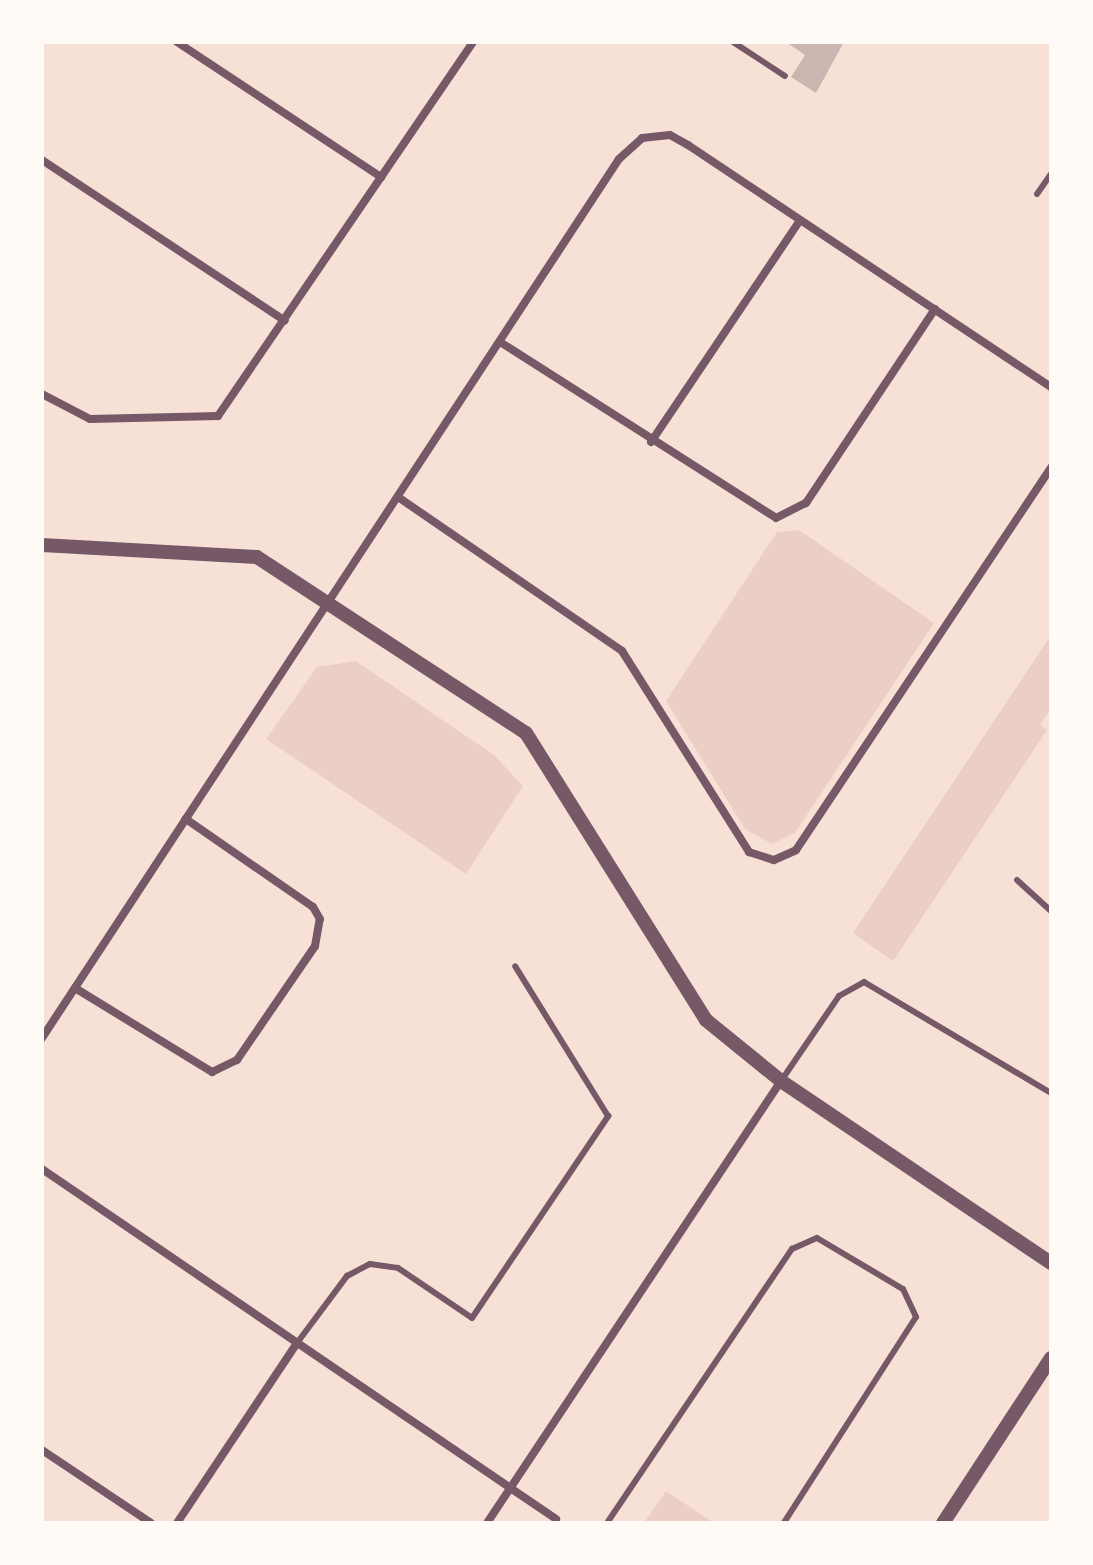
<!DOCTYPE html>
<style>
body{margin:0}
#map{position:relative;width:1093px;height:1565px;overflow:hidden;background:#f7e1d7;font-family:Karla,sans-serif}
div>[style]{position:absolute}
.green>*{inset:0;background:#ebcfc5}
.building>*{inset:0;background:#ccb4b1}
.service>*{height:6px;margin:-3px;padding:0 3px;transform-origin:3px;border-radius:3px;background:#755966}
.minor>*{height:8px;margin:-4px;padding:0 4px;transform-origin:4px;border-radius:4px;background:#755966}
.tertiary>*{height:14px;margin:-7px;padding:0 7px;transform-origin:7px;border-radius:7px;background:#755966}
span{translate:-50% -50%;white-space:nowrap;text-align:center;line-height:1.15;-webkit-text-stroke:8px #fffaf5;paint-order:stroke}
.frame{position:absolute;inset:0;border:44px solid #fffaf5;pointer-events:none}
</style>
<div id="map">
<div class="green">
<div style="clip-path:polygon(799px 530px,934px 623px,795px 833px,772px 844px,745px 829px,666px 701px,777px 532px)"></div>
<div style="clip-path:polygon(1051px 635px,1051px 708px,1040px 725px,1047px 730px,893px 961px,853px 933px)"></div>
<div style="clip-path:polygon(356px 661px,494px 755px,523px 786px,466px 874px,266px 739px,317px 667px)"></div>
<div style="clip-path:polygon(666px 1491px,714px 1523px,644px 1523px)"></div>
</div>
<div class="building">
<div style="clip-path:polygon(786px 42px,844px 42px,816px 93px,791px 77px,805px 55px)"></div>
</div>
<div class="service">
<div style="left:733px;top:42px;width:62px;rotate:33.2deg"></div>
<div style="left:1037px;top:194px;width:24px;rotate:-55deg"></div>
<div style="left:1017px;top:880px;width:46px;rotate:42.4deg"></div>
<div style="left:781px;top:1081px;width:103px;rotate:-55.7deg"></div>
<div style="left:839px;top:996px;width:29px;rotate:-29deg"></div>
<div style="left:864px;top:982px;width:217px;rotate:30.7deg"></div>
<div style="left:297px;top:1343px;width:84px;rotate:-53.3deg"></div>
<div style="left:347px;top:1276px;width:26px;rotate:-28deg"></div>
<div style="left:370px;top:1264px;width:28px;rotate:8deg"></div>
<div style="left:398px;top:1268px;width:89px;rotate:34deg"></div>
<div style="left:472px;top:1318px;width:244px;rotate:-56deg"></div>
<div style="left:608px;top:1116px;width:176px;rotate:-121.8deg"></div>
<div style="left:607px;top:1523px;width:331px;rotate:-56deg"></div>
<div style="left:792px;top:1249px;width:27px;rotate:-24deg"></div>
<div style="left:817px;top:1238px;width:100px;rotate:30.7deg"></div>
<div style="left:903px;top:1289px;width:31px;rotate:65deg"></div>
<div style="left:916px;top:1317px;width:245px;rotate:122.7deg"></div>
</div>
<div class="minor">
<div style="left:177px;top:42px;width:245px;rotate:33.5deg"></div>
<div style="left:42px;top:160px;width:291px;rotate:33.5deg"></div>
<div style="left:500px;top:342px;width:327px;rotate:32.5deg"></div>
<div style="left:776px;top:518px;width:34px;rotate:-27deg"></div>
<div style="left:806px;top:503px;width:233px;rotate:-56.4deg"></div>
<div style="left:42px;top:394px;width:54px;rotate:27.5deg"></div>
<div style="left:90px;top:419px;width:128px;rotate:-1.3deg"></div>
<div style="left:218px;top:416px;width:453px;rotate:-55.7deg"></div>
<div style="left:651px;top:442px;width:267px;rotate:-56.1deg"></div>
<div style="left:398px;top:497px;width:272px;rotate:34.5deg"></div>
<div style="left:622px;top:651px;width:238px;rotate:57.7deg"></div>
<div style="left:749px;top:852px;width:26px;rotate:18deg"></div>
<div style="left:774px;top:860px;width:24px;rotate:-24deg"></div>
<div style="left:796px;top:850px;width:460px;rotate:-56.3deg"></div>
<div style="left:75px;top:988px;width:161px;rotate:31.5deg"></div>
<div style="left:212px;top:1072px;width:28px;rotate:-26deg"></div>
<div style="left:237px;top:1060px;width:138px;rotate:-55.6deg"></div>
<div style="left:315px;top:946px;width:27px;rotate:-80deg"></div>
<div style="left:320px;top:919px;width:14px;rotate:-120deg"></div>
<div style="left:313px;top:907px;width:155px;rotate:-145.3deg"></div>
<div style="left:42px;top:1038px;width:1051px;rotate:-56.72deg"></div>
<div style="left:619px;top:159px;width:31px;rotate:-42deg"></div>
<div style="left:642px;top:138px;width:28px;rotate:-6deg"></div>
<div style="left:670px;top:135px;width:21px;rotate:29deg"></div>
<div style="left:688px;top:145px;width:436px;rotate:33.7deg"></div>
<div style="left:42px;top:1169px;width:622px;rotate:34.25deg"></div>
<div style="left:42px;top:1450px;width:131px;rotate:33.8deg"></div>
<div style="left:177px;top:1523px;width:216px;rotate:-56.3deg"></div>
<div style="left:487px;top:1523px;width:531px;rotate:-56.37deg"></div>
</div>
<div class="tertiary">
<div style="left:42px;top:545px;width:215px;rotate:3.2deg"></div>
<div style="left:257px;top:557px;width:321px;rotate:33.2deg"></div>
<div style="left:526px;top:733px;width:339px;rotate:57.9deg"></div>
<div style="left:706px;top:1020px;width:97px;rotate:39.1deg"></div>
<div style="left:781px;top:1081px;width:326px;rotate:34deg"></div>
<div style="left:943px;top:1523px;width:197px;rotate:-56.8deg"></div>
</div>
<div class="frame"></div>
</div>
